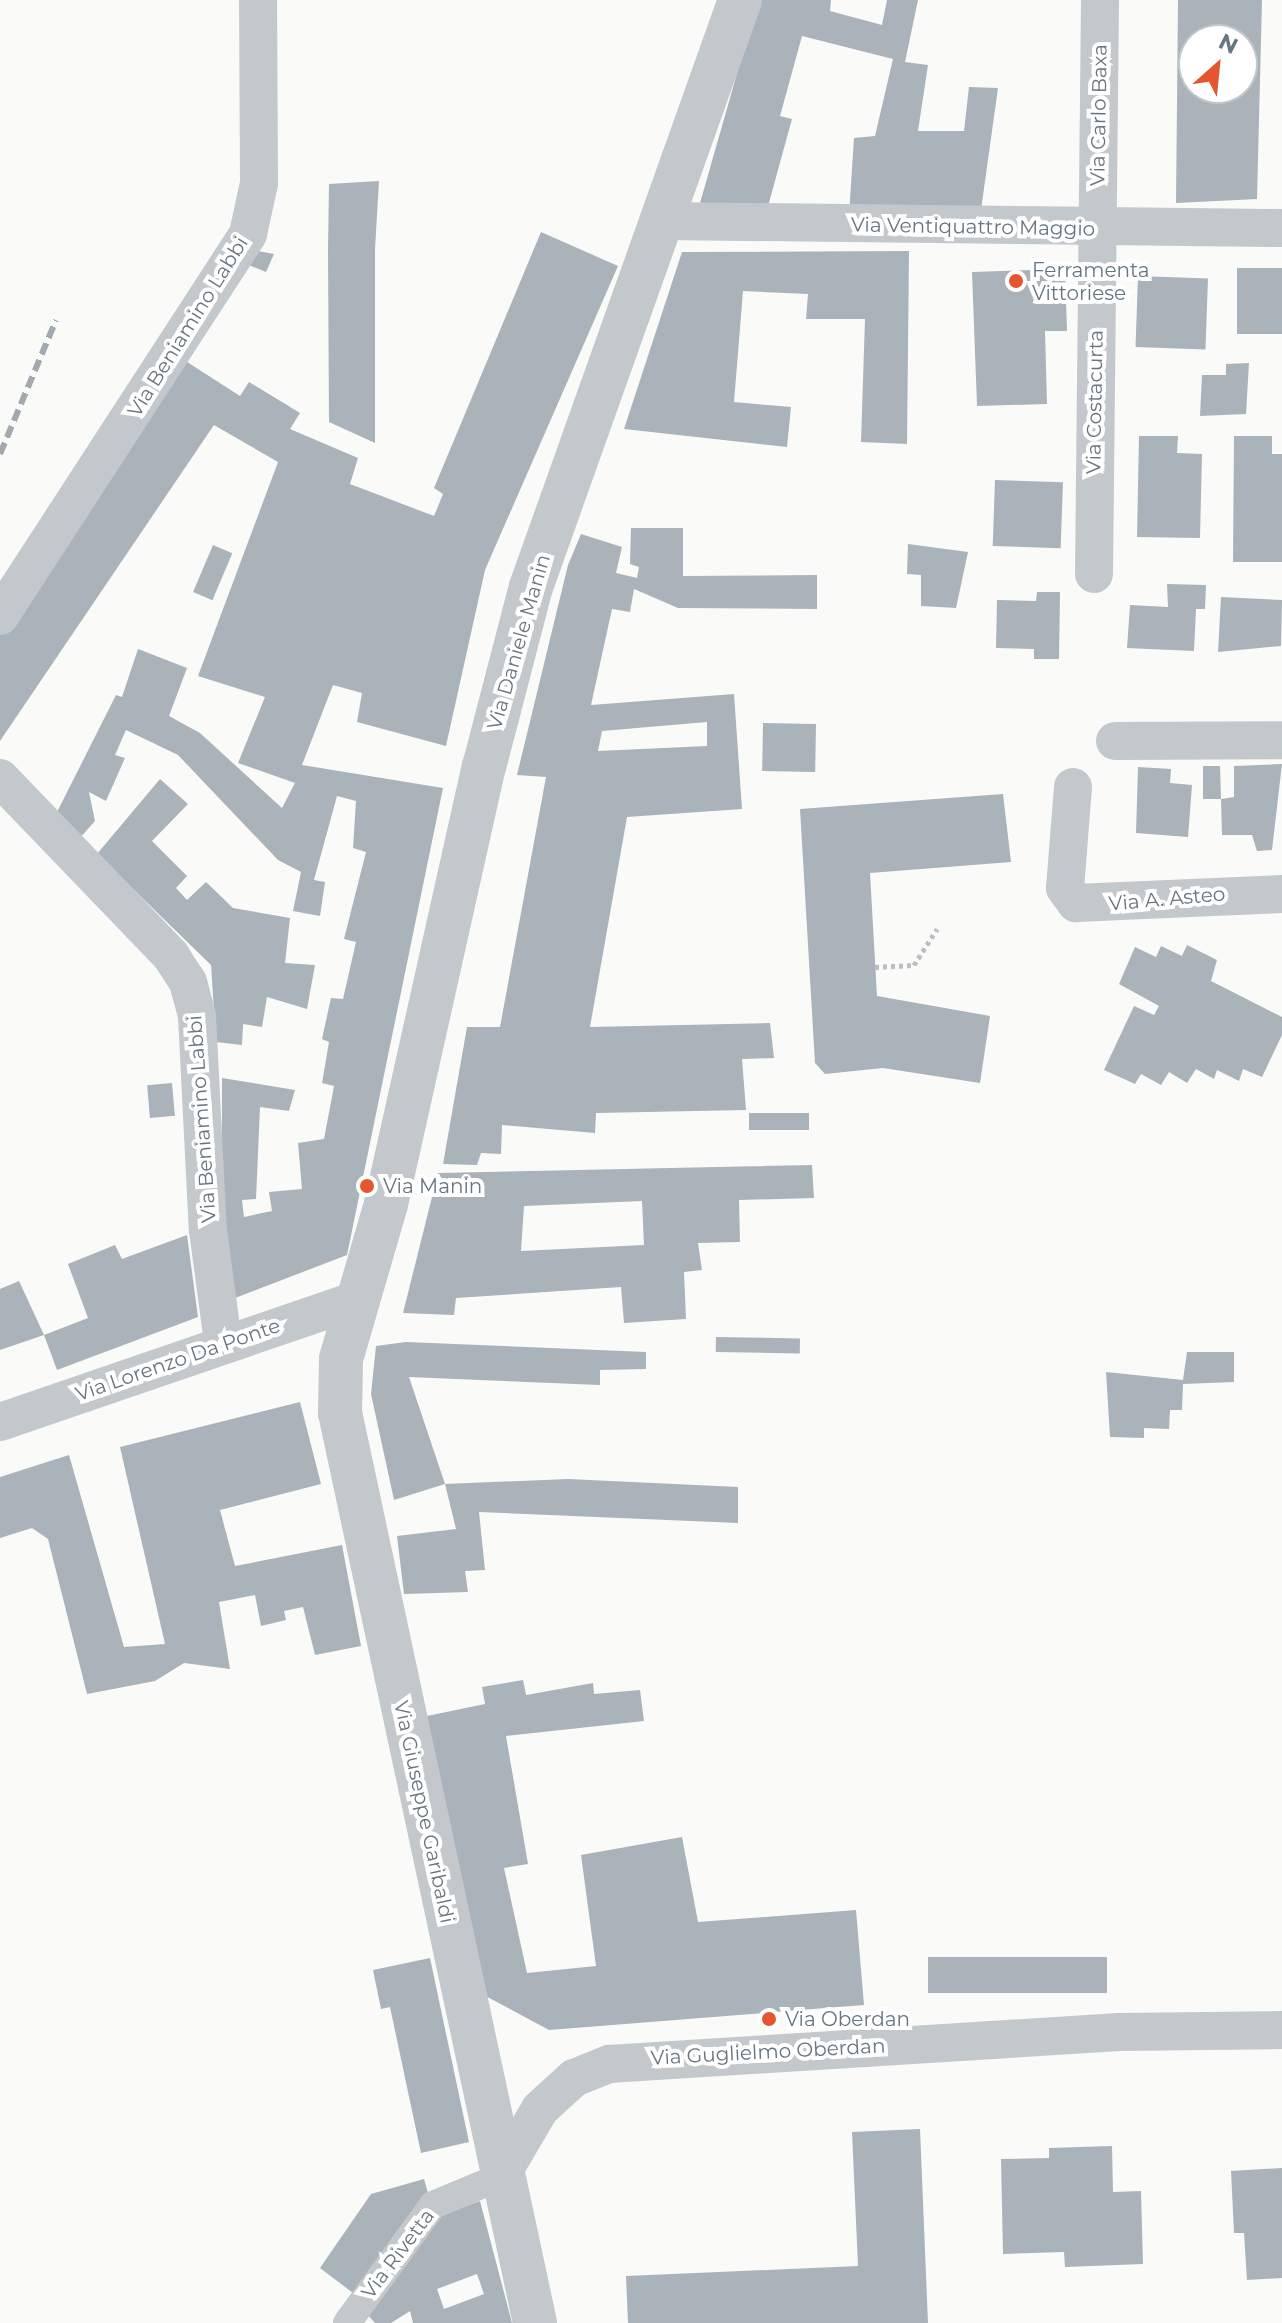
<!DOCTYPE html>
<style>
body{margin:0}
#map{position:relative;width:1282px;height:2323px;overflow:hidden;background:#fafaf8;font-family:Montserrat,sans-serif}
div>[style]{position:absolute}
.building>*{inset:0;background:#aab3b9;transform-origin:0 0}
.path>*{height:5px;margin-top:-2.5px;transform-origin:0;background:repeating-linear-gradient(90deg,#bbbfc2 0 4px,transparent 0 8px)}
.pedestrian>*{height:28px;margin:-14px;padding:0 14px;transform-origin:14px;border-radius:14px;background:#c3c8cc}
.minor>*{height:38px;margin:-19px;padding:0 19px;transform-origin:19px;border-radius:19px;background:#c3c8cc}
.tertiary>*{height:44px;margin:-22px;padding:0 22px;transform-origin:22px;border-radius:22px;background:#c3c8cc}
.rail>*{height:6px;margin-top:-3px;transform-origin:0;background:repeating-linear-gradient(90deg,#a2aab0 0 12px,transparent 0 18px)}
.dots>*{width:22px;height:22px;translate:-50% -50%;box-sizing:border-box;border:4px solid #fff;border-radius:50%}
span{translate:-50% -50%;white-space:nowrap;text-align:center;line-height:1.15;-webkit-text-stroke:8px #fff;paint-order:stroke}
.street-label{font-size:20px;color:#657683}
.poi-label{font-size:20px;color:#657683}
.left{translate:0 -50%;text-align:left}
.north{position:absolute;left:1178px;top:24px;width:80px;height:80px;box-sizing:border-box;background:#fff;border:2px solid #c1c8cd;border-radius:50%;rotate:27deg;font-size:22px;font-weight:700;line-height:32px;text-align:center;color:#657683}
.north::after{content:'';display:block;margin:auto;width:28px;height:36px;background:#e4572e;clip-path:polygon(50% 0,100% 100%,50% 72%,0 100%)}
</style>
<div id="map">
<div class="building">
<div style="clip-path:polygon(758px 0,831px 0,830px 11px,882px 25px,887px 0,918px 0,905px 62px,928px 65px,918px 131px,964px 131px,969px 87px,998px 88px,981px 210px,849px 215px,854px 138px,875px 136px,893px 59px,802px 36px,780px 116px,792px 119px,767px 210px,698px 210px)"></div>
<div style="clip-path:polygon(evenodd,1178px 0,1262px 0,1257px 199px,1176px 203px,1178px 0,1194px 40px,1242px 40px,1242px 88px,1194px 88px,1194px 40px)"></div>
<div style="clip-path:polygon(379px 181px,375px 249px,375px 443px,329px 422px,328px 250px,329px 184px)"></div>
<div style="clip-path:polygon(541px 232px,618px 266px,485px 570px,446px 746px,357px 722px,362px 693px,333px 685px,302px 765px,443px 788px,347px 1255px,222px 1303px,222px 1078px,295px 1090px,289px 1111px,260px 1107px,256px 1199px,242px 1200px,244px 1217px,272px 1211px,269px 1192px,302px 1189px,298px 1143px,324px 1139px,334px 1086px,322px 1083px,329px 1042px,322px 1039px,331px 998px,343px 999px,356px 942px,344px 939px,366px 852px,353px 848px,356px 801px,337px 796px,314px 880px,325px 882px,320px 916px,293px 911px,301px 872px,278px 860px,178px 755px,126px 730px,115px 755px,125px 758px,106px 801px,89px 792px,95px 821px,79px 839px,54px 818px,116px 695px,122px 697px,138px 649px,187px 668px,169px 716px,200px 733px,282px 808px,295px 783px,238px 763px,265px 697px,198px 676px,278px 462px,214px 425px,0 741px,0 633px,184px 360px,240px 396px,249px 382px,300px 413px,290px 429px,358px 458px,350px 484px,434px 516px,443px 494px,434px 488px)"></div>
<div style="clip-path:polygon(252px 250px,274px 254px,266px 272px,244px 263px)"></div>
<div style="clip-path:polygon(909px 251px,907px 444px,861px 442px,865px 319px,806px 319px,808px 294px,743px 291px,734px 402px,791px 407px,787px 447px,624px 429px,682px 252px)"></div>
<div style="left:1237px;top:268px;width:45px;height:66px"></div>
<div style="clip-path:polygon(1065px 269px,1067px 331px,1045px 331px,1047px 404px,977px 406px,972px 272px)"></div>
<div style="left:1138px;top:276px;width:70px;height:71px;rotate:2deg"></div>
<div style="clip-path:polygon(1249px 363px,1246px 414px,1200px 416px,1202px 375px,1226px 375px,1226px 364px)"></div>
<div style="clip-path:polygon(1139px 436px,1178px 436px,1177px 453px,1202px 454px,1200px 538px,1137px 537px)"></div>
<div style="clip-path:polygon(1234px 436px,1272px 436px,1272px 454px,1282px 454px,1282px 562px,1233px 562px)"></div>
<div style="left:995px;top:480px;width:68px;height:66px;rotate:2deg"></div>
<div style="clip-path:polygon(evenodd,631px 528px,683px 528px,683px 576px,817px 575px,817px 609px,678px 608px,634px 589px,630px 612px,612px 609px,591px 705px,734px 694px,742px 809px,627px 817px,590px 1027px,770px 1023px,774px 1058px,742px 1059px,746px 1110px,596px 1113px,595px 1133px,502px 1125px,501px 1154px,481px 1153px,477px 1165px,443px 1164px,467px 1027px,500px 1027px,546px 777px,517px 775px,568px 565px,581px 534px,622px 547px,616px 573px,637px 578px,639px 567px,630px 564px,631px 528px,707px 722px,707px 746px,598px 751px,602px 731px,707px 722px)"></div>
<div style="clip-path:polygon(908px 544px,968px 552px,956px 608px,921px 606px,921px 575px,907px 574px)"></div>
<div style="left:213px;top:545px;width:21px;height:51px;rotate:23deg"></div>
<div style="clip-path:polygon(1167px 584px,1206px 585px,1205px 609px,1196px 609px,1194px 651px,1127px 648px,1130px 605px,1168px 607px)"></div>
<div style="clip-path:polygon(1037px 592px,1060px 592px,1059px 659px,1034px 659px,1034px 649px,996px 648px,997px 600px,1036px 601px)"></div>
<div style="clip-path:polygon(1221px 597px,1282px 600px,1281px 646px,1218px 652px)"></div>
<div style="left:763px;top:723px;width:53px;height:48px;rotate:1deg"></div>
<div style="clip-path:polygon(1282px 764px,1272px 850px,1257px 851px,1252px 835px,1222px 835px,1221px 799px,1203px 799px,1203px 766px,1220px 766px,1221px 799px,1234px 797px,1234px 766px)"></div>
<div style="clip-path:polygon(1138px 767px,1171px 769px,1170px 783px,1192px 785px,1188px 837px,1136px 833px)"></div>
<div style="clip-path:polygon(160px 779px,188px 804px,152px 841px,187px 876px,176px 888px,187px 900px,206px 882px,233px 908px,290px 918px,285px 963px,315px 965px,307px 1009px,267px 997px,262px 1027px,243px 1024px,242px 1045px,216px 1042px,211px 965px,97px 854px)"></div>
<div style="clip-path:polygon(1003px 794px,1011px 862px,870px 873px,877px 996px,990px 1016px,980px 1083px,883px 1068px,825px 1074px,815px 1063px,800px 809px)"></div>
<div style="clip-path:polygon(1187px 945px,1217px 960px,1211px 981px,1282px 1017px,1282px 1035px,1262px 1077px,1243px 1069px,1239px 1081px,1217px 1070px,1214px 1079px,1196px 1069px,1187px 1083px,1169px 1072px,1161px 1085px,1141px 1074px,1135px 1084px,1104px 1070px,1134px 1006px,1154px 1015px,1159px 1006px,1119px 984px,1135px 947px,1156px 957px,1161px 946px,1182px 956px)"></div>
<div style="left:172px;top:1083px;width:33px;height:25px;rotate:85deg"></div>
<div style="left:809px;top:1113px;width:17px;height:60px;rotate:90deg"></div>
<div style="clip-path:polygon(evenodd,812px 1165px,814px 1198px,739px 1200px,740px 1242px,698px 1243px,702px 1270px,684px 1272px,686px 1319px,624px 1323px,621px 1287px,456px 1298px,454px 1315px,403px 1313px,438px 1173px,812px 1165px,642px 1201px,644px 1245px,521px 1251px,524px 1206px,642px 1201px)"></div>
<div style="clip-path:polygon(187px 1235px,198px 1317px,57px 1370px,44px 1335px,0 1350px,0 1289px,19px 1281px,44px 1335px,88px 1318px,68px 1264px,115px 1245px,122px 1259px)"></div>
<div style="left:716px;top:1337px;width:84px;height:15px;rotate:1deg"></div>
<div style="clip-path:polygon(406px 1342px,646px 1352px,646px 1369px,600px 1370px,600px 1385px,409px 1377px,445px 1484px,394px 1500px,371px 1394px,376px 1346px)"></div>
<div style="clip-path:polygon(1187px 1352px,1234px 1352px,1234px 1382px,1183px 1384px,1182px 1410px,1170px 1410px,1169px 1429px,1144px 1428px,1144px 1438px,1110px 1437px,1106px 1372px,1183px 1380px)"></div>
<div style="clip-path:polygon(300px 1402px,321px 1484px,220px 1510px,235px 1566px,342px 1545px,361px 1646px,315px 1655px,303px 1607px,284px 1611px,286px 1620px,261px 1626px,255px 1595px,219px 1602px,230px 1669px,184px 1663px,155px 1681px,87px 1694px,48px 1539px,32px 1528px,0 1538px,0 1477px,69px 1455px,124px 1647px,165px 1644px,120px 1447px)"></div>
<div style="clip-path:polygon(568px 1479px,738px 1487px,738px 1523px,479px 1512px,485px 1570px,465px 1571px,468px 1592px,404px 1594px,397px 1536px,456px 1529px,445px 1484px)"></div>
<div style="clip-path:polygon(523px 1680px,526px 1695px,593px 1683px,594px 1694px,640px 1690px,644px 1721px,506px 1736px,528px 1864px,504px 1868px,527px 1973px,596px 1966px,581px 1855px,682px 1837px,698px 1922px,856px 1910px,864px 2005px,549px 2030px,480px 1993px,427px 1716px,485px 1704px,482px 1687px)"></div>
<div style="left:1107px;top:1957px;width:36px;height:179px;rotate:90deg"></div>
<div style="clip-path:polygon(430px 1958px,469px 2142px,421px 2153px,390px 2007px,381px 2009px,373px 1970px)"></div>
<div style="clip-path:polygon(920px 2129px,928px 2323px,628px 2323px,626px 2276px,858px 2266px,852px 2132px)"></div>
<div style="clip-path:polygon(1112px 2146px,1113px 2192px,1141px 2191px,1143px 2264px,1065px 2267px,1064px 2252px,1003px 2254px,1001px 2159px,1049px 2158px,1049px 2148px)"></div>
<div style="clip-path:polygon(1282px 2168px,1282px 2278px,1247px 2280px,1244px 2233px,1234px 2233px,1231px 2171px)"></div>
<div style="clip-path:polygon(424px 2179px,428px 2193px,353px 2293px,320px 2268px,371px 2194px)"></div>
<div style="clip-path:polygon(evenodd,480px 2201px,512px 2323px,413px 2323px,410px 2311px,391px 2323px,375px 2323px,368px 2315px,441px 2215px,480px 2201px,477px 2274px,484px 2294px,444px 2309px,437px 2289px,477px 2274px)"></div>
</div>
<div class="path">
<div style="left:875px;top:967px;width:39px;rotate:-3deg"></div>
<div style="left:914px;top:965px;width:43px;rotate:-57.4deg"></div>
</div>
<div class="pedestrian">
<div style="left:347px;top:2323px;width:146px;rotate:-53.9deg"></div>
<div style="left:433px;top:2205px;width:73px;rotate:-22.7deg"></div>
</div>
<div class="minor">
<div style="left:664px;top:221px;width:618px;rotate:0.65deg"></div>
<div style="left:1094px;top:574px;width:574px;rotate:-89.4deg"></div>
<div style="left:0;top:616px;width:455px;rotate:-57deg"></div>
<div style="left:248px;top:234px;width:52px;rotate:-77.8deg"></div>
<div style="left:259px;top:183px;width:183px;rotate:-90.3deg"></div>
<div style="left:1115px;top:741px;width:167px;rotate:-0.3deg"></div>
<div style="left:0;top:778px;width:247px;rotate:46.1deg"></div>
<div style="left:171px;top:956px;width:31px;rotate:57deg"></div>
<div style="left:188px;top:982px;width:35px;rotate:75deg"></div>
<div style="left:197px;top:1016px;width:214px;rotate:87.1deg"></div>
<div style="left:208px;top:1230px;width:114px;rotate:82.4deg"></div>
<div style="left:1073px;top:787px;width:101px;rotate:94.5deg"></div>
<div style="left:1065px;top:888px;width:19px;rotate:54deg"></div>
<div style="left:1076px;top:903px;width:206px;rotate:-2.5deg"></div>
<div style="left:0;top:1422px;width:376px;rotate:-18.9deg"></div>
<div style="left:500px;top:2177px;width:79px;rotate:-59.5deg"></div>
<div style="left:540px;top:2109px;width:46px;rotate:-42.4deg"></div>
<div style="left:574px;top:2078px;width:38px;rotate:-22deg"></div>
<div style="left:609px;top:2064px;width:511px;rotate:-3.59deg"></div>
<div style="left:1119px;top:2032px;width:163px;rotate:-0.7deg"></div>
</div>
<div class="tertiary">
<div style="left:535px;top:2323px;width:931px;rotate:-102.09deg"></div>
<div style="left:340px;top:1413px;width:54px;rotate:-88.9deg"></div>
<div style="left:341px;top:1359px;width:161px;rotate:-73.8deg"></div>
<div style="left:386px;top:1204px;width:448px;rotate:-77.4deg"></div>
<div style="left:484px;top:767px;width:186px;rotate:-75.4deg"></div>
<div style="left:531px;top:587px;width:623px;rotate:-70.4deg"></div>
</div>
<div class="rail">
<div style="left:0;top:454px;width:145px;rotate:-67.3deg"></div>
</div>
<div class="dots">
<div style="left:1016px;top:281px;background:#e4572e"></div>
<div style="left:367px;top:1186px;background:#e4572e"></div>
<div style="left:769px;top:2019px;background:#e4572e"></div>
</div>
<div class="street-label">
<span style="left:1099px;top:115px;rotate:-89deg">Via Carlo Baxa</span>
<span style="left:973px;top:227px;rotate:1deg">Via Ventiquattro Maggio</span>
<span style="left:188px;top:327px;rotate:-58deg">Via Beniamino Labbi</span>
<span style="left:1095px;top:402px;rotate:-89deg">Via Costacurta</span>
<span style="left:519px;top:642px;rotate:-74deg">Via Daniele Manin</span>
<span style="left:1167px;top:899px;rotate:-5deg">Via A. Asteo</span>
<span style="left:202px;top:1119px;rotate:-94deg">Via Beniamino Labbi</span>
<span style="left:178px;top:1360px;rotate:-19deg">Via Lorenzo Da Ponte</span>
<span style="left:424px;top:1812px;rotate:78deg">Via Giuseppe Garibaldi</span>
<span style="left:768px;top:2052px;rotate:-3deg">Via Guglielmo Oberdan</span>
<span style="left:398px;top:2254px;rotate:-53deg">Via Rivetta</span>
</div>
<div class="poi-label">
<span class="left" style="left:1032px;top:282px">Ferramenta<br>Vittoriese</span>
<span class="left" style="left:383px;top:1186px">Via Manin</span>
<span class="left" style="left:785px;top:2019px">Via Oberdan</span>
</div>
<div class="north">N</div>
</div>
